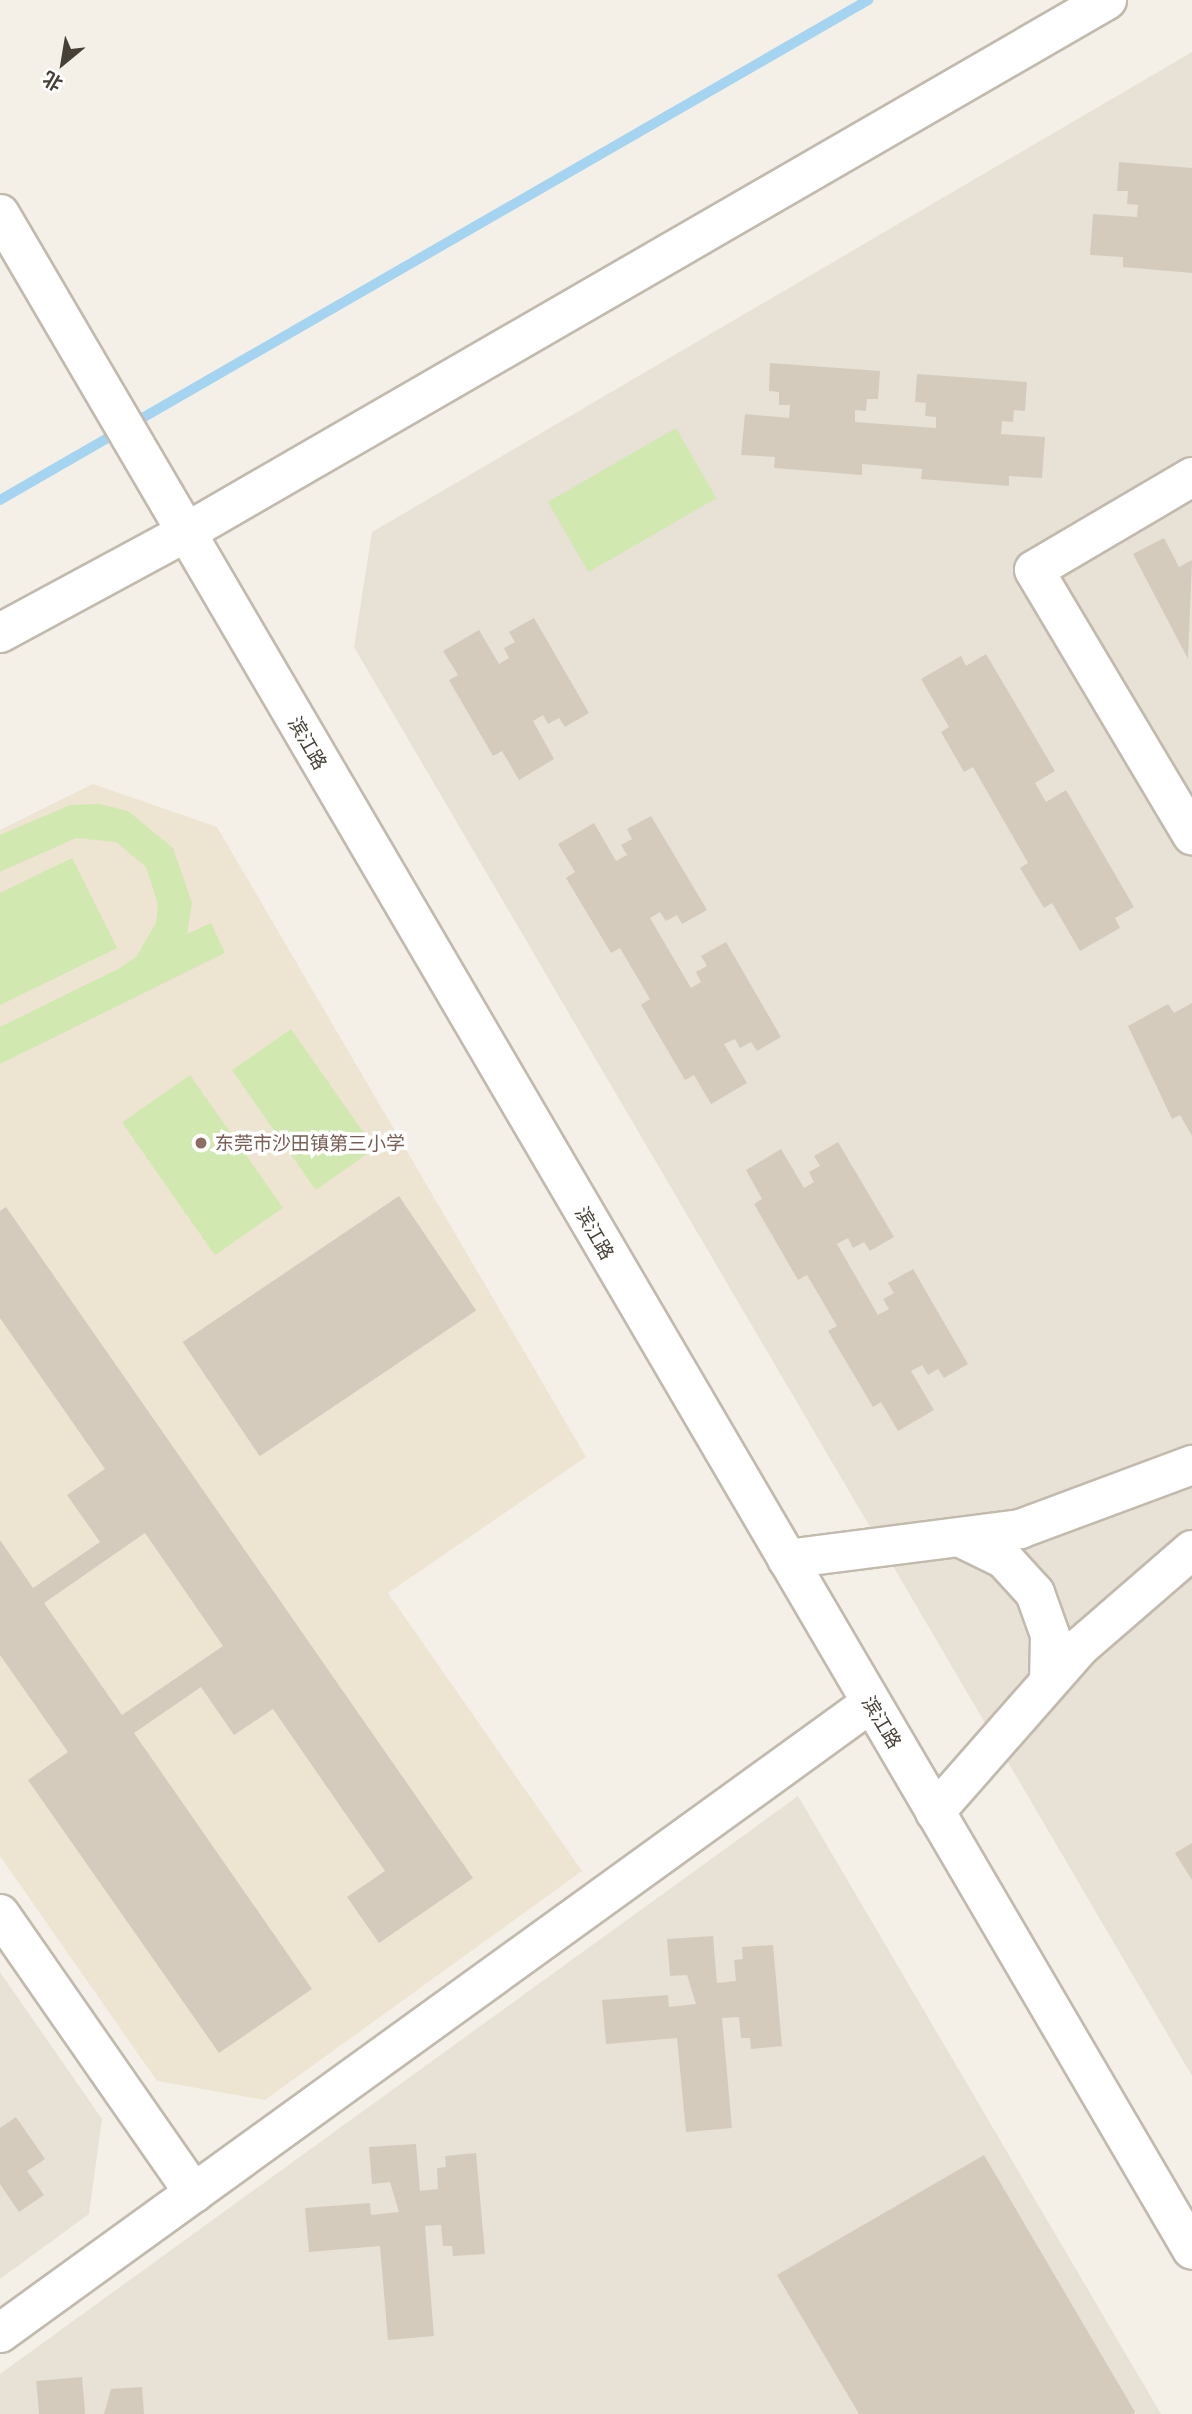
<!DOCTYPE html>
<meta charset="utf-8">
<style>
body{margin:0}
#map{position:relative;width:1192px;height:2414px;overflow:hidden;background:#f4f0e8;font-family:"Titillium Web","Noto Sans SC",sans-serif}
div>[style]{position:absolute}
.residential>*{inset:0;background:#e8e1d6}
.education>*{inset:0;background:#ede4d2}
.green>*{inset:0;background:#d1e8b1;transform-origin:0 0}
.stream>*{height:10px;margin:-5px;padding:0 5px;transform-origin:5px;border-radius:5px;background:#a4d4f0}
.building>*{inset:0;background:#d5cbbd;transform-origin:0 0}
.roads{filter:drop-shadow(2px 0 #c2baad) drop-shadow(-2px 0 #c2baad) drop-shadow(0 2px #c2baad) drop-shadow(0 -2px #c2baad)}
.minor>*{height:38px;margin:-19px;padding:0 19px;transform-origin:19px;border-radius:19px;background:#fff}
.dots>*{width:19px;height:19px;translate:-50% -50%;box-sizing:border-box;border:4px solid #fff;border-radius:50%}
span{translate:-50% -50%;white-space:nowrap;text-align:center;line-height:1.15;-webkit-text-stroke:7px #fff;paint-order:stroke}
.street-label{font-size:19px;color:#474036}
.education-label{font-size:19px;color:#785e54}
.left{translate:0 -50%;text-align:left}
.north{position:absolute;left:28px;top:28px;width:70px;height:70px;-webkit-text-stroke:5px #fff;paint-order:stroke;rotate:210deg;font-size:19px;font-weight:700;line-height:28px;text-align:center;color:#474036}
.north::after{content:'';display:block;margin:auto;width:24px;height:32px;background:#474036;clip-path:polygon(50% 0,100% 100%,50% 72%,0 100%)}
</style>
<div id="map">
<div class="residential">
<div style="clip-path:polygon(1192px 52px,1192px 2076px,354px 647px,372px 532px)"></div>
<div style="clip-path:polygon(798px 1796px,1161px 2414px,0 2414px,0 2374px)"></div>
<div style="clip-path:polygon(0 1972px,102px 2119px,89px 2214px,0 2279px)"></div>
</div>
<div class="education">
<div style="clip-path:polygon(93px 784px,217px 827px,586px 1457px,388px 1593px,582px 1871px,265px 2100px,157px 2081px,0 1856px,0 830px)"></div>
</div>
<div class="green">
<div style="left:676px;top:428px;width:81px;height:148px;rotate:60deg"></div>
<div style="clip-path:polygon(100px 804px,128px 811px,173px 848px,192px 903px,187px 934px,211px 923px,225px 953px,0 1064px,0 1027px,120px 968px,136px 957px,156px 923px,158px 904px,146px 867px,116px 842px,76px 838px,0 872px,0 835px,70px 805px)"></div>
<div style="clip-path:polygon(72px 858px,117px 948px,0 1005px,0 893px)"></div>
<div style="left:291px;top:1029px;width:146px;height:72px;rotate:55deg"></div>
<div style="left:190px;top:1075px;width:162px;height:83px;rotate:55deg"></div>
</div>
<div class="stream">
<div style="left:0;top:500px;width:1002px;rotate:-29.94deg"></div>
</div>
<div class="building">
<div style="clip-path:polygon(1119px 162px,1192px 168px,1192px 273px,1123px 267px,1123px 257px,1090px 255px,1093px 214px,1137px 217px,1138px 205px,1127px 204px,1128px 191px,1117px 191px)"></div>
<div style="clip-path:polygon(770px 363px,880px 371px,878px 399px,867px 399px,866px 411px,855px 410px,855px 422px,936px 428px,936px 417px,925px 416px,926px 403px,915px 402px,917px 374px,1027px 382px,1025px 411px,1014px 410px,1013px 422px,1002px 421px,1001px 434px,1045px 437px,1042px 478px,1009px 476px,1009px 486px,921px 479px,922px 469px,862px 464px,862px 475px,774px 468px,775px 457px,741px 455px,745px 414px,789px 418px,790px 405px,779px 405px,779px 392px,769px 391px)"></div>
<div style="clip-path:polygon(1164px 538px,1179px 567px,1192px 560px,1188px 659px,1133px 554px)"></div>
<div style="clip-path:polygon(534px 618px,589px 713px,565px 727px,559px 718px,548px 724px,543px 715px,533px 721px,554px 759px,519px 780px,502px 751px,493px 756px,449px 680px,458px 675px,443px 651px,479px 630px,499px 664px,509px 658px,504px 648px,515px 642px,509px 632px)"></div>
<div style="clip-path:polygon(986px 654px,1055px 771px,1035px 783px,1046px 802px,1066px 790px,1134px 907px,1115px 918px,1120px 928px,1080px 951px,1052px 903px,1044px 908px,1020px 868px,1028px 863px,973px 767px,964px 772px,941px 732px,949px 727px,921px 679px,961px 656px,966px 666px)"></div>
<div style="clip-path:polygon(651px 816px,707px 910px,682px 924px,677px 915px,666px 921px,660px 912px,650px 918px,691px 988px,701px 982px,696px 972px,707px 966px,701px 956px,726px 942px,781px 1037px,757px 1051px,751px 1042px,740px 1048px,735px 1039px,724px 1044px,747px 1083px,711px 1104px,694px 1075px,685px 1080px,641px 1005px,650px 999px,620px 948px,611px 953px,566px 878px,575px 872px,558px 844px,594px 823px,616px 861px,627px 855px,621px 845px,632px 839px,627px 829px)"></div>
<div style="clip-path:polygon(1192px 1003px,1192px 1136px,1180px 1115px,1172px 1119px,1128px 1026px,1168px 1004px,1174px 1013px)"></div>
<div style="clip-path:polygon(838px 1142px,894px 1237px,870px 1251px,864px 1242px,853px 1248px,848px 1238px,837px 1244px,878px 1315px,889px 1309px,883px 1299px,894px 1293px,888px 1283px,913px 1269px,968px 1364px,944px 1378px,938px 1369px,928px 1375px,922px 1365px,911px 1371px,934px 1410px,898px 1431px,881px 1402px,873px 1407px,828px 1331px,837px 1326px,807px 1275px,798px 1280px,754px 1204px,762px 1199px,746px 1170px,781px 1149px,804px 1188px,814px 1182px,809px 1172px,820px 1166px,814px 1156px)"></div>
<div style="left:399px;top:1196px;width:138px;height:261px;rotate:56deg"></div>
<div style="clip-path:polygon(evenodd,6px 1207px,473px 1878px,379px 1943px,347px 1897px,385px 1871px,273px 1709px,234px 1735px,201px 1687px,134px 1733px,312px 1989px,219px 2053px,28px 1780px,68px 1752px,0 1655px,0 1540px,33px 1588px,100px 1542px,67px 1495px,105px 1469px,0 1318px,0 1211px,6px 1207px,145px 1533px,223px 1646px,122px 1715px,44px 1603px,145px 1533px)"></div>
<div style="clip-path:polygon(1192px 1843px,1192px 1880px,1175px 1853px)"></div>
<div style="clip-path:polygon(713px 1936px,717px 1983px,736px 1981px,734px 1960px,743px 1959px,742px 1947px,773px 1945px,782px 2046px,751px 2049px,750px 2038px,741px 2038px,739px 2017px,722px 2018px,732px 2128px,686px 2132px,677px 2038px,606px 2044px,602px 2000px,668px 1995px,669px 2007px,696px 2004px,687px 1975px,670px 1976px,667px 1939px)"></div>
<div style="clip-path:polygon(16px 2117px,45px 2159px,27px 2171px,44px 2195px,19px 2212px,0 2184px,0 2128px)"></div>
<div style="clip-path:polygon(416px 2144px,420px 2191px,438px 2189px,437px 2168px,446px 2167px,445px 2156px,476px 2153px,485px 2254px,453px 2256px,452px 2246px,443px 2246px,441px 2225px,425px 2226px,434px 2336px,388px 2340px,380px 2246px,309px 2252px,305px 2208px,370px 2203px,371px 2215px,399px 2212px,390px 2182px,372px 2184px,369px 2147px)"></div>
<div style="clip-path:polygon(984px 2155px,1135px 2412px,1133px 2414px,859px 2414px,777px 2275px)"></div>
<div style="left:82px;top:2377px;width:37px;height:46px;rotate:85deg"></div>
<div style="clip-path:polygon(142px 2387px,144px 2414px,104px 2414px,111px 2389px)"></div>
</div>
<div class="roads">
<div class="minor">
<div style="left:0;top:214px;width:2359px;rotate:59.65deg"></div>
<div style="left:1192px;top:477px;width:183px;rotate:149.5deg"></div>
<div style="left:1034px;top:570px;width:309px;rotate:59.2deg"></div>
<div style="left:0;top:633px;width:210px;rotate:-28.4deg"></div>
<div style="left:185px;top:533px;width:1065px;rotate:-30.03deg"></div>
<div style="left:963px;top:1539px;width:46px;rotate:26deg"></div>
<div style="left:1004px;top:1559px;width:46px;rotate:47.6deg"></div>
<div style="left:1035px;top:1593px;width:45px;rotate:70.3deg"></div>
<div style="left:1050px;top:1635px;width:46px;rotate:91.2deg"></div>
<div style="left:787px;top:1559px;width:235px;rotate:-7.3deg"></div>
<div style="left:1020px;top:1529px;width:184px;rotate:-20.4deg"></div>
<div style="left:935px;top:1812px;width:220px;rotate:-48.7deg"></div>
<div style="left:1080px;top:1647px;width:148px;rotate:-40.9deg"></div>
<div style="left:0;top:1914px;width:340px;rotate:55.2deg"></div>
<div style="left:0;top:2333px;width:1075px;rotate:-35.88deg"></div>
</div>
</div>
<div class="dots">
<div style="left:201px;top:1143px;background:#8d6e63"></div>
</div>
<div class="street-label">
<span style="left:308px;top:743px;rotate:60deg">滨江路</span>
<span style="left:595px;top:1233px;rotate:60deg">滨江路</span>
<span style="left:882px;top:1722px;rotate:59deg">滨江路</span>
</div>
<div class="education-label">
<span class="left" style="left:215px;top:1143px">东莞市沙田镇第三小学</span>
</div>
<div class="north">北</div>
</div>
